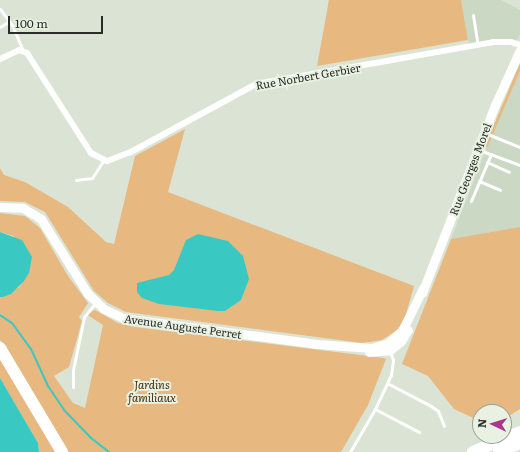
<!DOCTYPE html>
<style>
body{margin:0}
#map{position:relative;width:520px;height:452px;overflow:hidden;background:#dbe4d4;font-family:Literata,serif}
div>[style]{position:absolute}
.built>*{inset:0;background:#cbd8c3}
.green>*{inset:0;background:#e7b880}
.water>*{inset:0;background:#3ac8c3}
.stream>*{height:2px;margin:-1px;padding:0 1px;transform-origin:1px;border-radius:1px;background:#3ac8c3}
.lane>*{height:3px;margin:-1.5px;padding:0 1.5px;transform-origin:1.5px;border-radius:1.5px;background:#fff}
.street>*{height:6px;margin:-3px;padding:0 3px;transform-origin:3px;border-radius:3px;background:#fff}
.secondary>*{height:9px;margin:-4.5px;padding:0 4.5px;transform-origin:4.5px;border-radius:4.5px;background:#fff}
.highway>*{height:12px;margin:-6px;padding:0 6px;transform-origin:6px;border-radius:6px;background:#fff}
span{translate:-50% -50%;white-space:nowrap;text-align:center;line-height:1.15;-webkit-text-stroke:4px #e8f1e2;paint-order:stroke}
.street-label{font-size:11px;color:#2a2d27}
.park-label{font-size:11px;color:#442c0a;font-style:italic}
.north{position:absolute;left:472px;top:404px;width:40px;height:40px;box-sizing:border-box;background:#e8f1e2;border:1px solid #9ca397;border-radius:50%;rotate:274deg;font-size:11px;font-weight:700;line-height:16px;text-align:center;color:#2a2d27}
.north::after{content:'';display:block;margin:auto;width:14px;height:18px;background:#ac368d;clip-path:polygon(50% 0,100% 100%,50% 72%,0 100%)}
.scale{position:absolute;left:8px;top:16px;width:95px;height:18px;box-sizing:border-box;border:2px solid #2a2d27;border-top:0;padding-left:5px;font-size:12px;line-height:14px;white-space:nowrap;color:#2a2d27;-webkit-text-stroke:3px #e8f1e2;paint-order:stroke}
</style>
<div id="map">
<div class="built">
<div style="clip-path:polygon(461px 0,501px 0,520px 10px,520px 34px,516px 43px,469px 46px)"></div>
<div style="clip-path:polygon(520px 71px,520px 227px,451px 239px,492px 134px)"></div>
</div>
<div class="green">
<div style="clip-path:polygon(329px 0,461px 0,468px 40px,317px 66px)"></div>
<div style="clip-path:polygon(520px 63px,520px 71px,487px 148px,485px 146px)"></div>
<div style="clip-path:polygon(185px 129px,168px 192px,414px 286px,405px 318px,397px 330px,382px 340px,362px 343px,126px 312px,108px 303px,94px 291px,45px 212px,25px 202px,0 201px,0 168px,4px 175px,25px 182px,68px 207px,106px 242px,114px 244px,135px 156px)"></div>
<div style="clip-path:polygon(0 213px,25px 216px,40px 228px,68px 276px,88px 303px,79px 317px,82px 321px,69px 367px,54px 376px,73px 403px,85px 408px,103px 325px,86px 314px,95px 310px,118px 323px,135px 327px,384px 358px,386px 359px,368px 405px,341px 452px,39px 452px,38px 443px,0 378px,0 361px,7px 347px,0 340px,0 297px,19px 287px,29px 273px,14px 236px,0 232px)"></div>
<div style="clip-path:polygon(520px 227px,520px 409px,507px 417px,504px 417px,504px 412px,480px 412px,480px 421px,454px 409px,428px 376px,402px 364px,451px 239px)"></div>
</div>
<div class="water">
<div style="clip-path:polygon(0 232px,22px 240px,32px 257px,29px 273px,24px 281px,11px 294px,3px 297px,0 297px)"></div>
<div style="clip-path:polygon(198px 234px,228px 241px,243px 256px,249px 279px,241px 300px,225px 311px,218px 311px,159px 304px,142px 298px,137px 292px,137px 283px,169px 275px,174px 270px,186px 240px)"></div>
<div style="clip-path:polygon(0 378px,38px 443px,39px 452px,0 452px)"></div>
</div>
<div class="stream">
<div style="left:0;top:315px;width:14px;rotate:34deg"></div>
<div style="left:12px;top:323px;width:32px;rotate:54deg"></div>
<div style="left:31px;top:349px;width:41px;rotate:65.3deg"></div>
<div style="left:48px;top:386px;width:29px;rotate:56deg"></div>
<div style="left:64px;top:410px;width:39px;rotate:46deg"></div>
<div style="left:91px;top:438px;width:23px;rotate:38deg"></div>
</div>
<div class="lane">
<div style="left:0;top:9px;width:20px;rotate:53deg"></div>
<div style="left:12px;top:25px;width:28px;rotate:67deg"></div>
<div style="left:473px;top:15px;width:30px;rotate:81deg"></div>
<div style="left:0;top:27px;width:9px;rotate:-32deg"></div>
<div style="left:485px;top:133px;width:38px;rotate:22deg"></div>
<div style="left:479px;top:150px;width:44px;rotate:20.1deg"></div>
<div style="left:487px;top:162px;width:24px;rotate:24deg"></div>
<div style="left:76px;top:180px;width:16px;rotate:-7deg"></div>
<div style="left:92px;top:178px;width:20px;rotate:-57deg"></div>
<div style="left:479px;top:181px;width:23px;rotate:23deg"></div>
<div style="left:471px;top:201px;width:51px;rotate:-66.9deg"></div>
<div style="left:387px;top:383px;width:50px;rotate:27.6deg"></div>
<div style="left:431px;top:406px;width:9px;rotate:36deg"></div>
<div style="left:438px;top:411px;width:16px;rotate:68deg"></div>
<div style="left:73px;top:387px;width:17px;rotate:-90deg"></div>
<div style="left:73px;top:370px;width:54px;rotate:-78.3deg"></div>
<div style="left:84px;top:317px;width:19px;rotate:-51deg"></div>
<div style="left:375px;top:409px;width:50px;rotate:27.6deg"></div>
<div style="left:350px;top:452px;width:50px;rotate:-59.8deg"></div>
<div style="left:375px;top:409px;width:38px;rotate:-65deg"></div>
<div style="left:391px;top:375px;width:15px;rotate:-82deg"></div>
<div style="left:393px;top:360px;width:9px;rotate:-108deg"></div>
</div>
<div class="street">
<div style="left:0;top:59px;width:21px;rotate:-25deg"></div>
<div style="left:19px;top:50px;width:9px;rotate:21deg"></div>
<div style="left:27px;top:53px;width:119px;rotate:57.4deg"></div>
<div style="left:91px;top:153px;width:18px;rotate:27deg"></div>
<div style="left:107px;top:161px;width:26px;rotate:-21deg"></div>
<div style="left:131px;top:152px;width:142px;rotate:-28.5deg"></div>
<div style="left:256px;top:84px;width:241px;rotate:-10deg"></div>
<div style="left:493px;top:42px;width:18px"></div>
<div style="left:511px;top:42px;width:9px;rotate:18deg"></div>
</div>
<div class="secondary">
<div style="left:0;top:207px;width:23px;rotate:2deg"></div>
<div style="left:23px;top:208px;width:21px;rotate:31deg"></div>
<div style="left:41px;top:219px;width:89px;rotate:57.9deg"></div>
<div style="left:88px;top:294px;width:22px;rotate:43deg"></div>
<div style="left:104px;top:309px;width:21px;rotate:25deg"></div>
<div style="left:123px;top:318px;width:196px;rotate:7.6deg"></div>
<div style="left:317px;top:344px;width:54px;rotate:4.2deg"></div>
<div style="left:371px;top:348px;width:18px;rotate:-16deg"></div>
<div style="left:388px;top:343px;width:18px;rotate:-41deg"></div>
<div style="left:402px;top:331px;width:48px;rotate:-64deg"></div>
<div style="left:422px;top:293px;width:202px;rotate:-68.8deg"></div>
<div style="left:495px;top:105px;width:60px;rotate:-65.6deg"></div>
<div style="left:369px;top:352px;width:21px;rotate:-5deg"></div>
<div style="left:390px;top:350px;width:14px;rotate:-39deg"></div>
<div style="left:401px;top:341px;width:13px;rotate:-58deg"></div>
</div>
<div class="highway">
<div style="left:0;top:348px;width:121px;rotate:59.2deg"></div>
<div style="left:473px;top:452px;width:51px;rotate:-23.1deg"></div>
<div style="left:499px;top:452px;width:23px;rotate:-23deg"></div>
</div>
<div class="street-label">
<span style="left:308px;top:76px;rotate:-10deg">Rue Norbert Gerbier</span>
<span style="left:470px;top:169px;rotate:-69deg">Rue Georges Morel</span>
<span style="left:183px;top:326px;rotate:8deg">Avenue Auguste Perret</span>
</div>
<div class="park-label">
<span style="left:152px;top:391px">Jardins<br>familiaux</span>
</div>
<div class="north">N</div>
<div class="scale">100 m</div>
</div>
